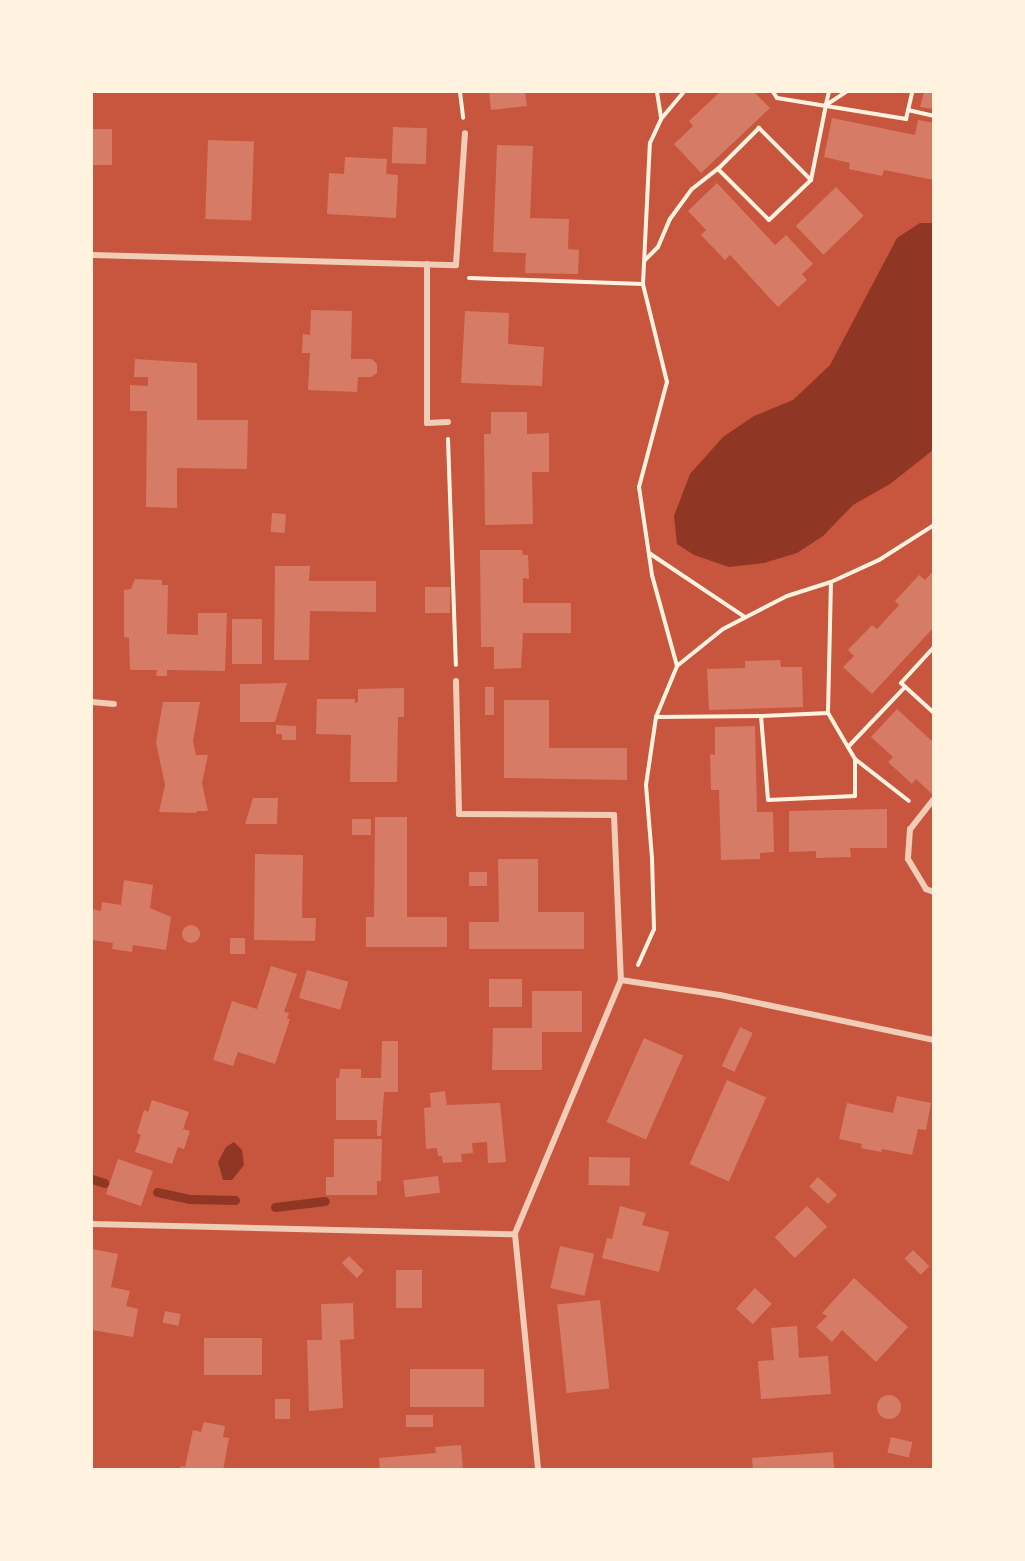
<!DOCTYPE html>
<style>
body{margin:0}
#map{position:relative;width:1025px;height:1561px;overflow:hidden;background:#c8553d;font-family:Commissioner,sans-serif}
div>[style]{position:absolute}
.water>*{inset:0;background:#8f3625}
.stream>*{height:9px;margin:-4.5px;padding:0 4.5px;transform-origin:4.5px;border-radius:4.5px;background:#8f3625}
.building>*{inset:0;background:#d67c66;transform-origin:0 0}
.round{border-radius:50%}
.path>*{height:4px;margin:-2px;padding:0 2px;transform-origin:2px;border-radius:2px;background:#fff3e0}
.minor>*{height:6px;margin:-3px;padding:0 3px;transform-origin:3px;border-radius:3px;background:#f1ccb7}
span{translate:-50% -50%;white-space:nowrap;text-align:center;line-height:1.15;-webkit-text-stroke:6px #fff3e0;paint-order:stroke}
.frame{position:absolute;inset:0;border:93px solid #fff3e0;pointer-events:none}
</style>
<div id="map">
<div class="water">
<div style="clip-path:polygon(920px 223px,933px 223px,933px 450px,890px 484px,853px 505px,823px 536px,797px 553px,764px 563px,729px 567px,694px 555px,677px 544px,674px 516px,690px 474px,723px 437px,754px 416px,793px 400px,830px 365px,897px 238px)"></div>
<div style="clip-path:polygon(234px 1142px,242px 1150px,244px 1165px,232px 1180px,223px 1180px,218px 1162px,226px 1147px)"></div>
</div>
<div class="stream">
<div style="left:92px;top:1179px;width:13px;rotate:18deg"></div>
<div style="left:157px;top:1192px;width:34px;rotate:12deg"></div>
<div style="left:190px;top:1199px;width:45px;rotate:1.3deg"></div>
<div style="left:275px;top:1207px;width:50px;rotate:-6.8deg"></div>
</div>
<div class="building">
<div style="clip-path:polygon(489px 92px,525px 92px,527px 106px,491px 110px)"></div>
<div style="clip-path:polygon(720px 92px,754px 92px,770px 108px,701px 173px,674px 144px,693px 126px,689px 121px)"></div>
<div style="clip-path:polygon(924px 92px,934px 92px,934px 109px,920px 107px)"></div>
<div style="clip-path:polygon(832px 118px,915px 135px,918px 120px,934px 123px,934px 180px,884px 170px,882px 176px,849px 169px,850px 163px,824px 157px)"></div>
<div style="left:393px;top:127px;width:34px;height:36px;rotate:2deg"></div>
<div style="left:92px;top:129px;width:20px;height:36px"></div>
<div style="left:208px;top:140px;width:46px;height:79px;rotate:2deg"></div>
<div style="clip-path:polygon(497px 145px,533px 146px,530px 218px,569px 219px,568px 249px,579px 250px,578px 274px,525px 273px,526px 253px,493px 252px)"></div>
<div style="clip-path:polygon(345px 157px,387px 159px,386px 174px,398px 175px,396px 218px,327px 214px,329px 173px,344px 174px)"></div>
<div style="clip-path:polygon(717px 183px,775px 245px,786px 235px,813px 264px,802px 274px,807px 280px,778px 307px,730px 255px,725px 260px,701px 235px,706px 230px,688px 211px)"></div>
<div style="left:836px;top:187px;width:40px;height:56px;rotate:46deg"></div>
<div style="clip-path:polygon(311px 310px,352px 311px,351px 359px,372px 359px,377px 364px,377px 373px,371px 377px,358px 377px,357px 392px,308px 390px,310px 353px,302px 353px,303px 334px,310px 335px)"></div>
<div style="clip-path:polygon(465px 311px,509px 313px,508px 344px,544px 347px,542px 386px,461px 383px)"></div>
<div style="clip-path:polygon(135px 359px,197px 363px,197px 420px,248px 420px,247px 469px,177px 468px,177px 508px,146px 507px,147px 411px,130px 411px,130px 385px,148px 386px,148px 377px,134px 377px)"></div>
<div style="clip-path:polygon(491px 412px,527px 412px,527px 434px,549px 433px,549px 472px,532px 472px,533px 524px,485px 525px,484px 434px,491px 434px)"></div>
<div style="left:272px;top:513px;width:14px;height:19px;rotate:4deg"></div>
<div style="clip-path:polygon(480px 550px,522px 550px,523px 555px,528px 555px,529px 579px,523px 578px,523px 603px,571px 603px,571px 633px,523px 633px,521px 668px,494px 669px,494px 647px,481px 647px)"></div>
<div style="clip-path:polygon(275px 566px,310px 566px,309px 581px,376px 581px,376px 612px,310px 611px,309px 660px,274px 660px)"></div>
<div style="clip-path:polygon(934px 570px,934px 627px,872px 694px,843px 667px,854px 656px,848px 650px,872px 625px,877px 629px,899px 605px,895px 601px,919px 575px,925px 580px)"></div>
<div style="clip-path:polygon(135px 579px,162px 580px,162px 585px,168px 585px,167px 634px,198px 635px,198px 613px,227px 613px,225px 671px,167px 670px,167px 676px,156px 676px,157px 670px,130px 670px,129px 638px,124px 637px,124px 590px,131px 589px)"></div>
<div style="left:425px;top:587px;width:25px;height:26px"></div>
<div style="left:232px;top:619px;width:30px;height:45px"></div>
<div style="clip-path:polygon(780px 660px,781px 667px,802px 667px,803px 707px,709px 710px,707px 669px,745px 668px,745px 661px)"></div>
<div style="clip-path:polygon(287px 683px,275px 722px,240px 722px,240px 684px)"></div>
<div style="left:485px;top:687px;width:9px;height:28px"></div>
<div style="clip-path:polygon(404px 688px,404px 717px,398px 717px,397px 782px,350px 782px,351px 735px,316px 734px,317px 699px,355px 699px,355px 703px,358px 702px,358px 689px)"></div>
<div style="clip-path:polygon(504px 700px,549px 700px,549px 748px,627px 748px,627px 780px,504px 778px)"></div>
<div style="clip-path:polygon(163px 702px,200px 702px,193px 741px,196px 755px,208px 755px,202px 783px,208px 811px,197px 811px,196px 813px,159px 812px,165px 785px,156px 742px)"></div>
<div style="clip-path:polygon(897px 709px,934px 743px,934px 796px,916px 779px,912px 784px,888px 762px,893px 757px,871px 737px)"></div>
<div style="clip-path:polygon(276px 725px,296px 726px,296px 740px,282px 740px,282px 734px,276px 734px)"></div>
<div style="clip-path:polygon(755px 726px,757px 812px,773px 812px,774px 852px,760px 853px,760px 859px,721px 860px,719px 790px,711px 790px,710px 754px,715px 755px,715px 727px)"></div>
<div style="clip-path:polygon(253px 798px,278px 798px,277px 824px,245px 824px)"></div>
<div style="clip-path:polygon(887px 809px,887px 848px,850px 848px,851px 857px,816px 858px,816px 851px,789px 852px,789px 811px)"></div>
<div style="clip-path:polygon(375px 817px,407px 817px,407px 917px,447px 917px,447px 947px,366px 947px,366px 917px,374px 917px)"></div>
<div style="left:352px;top:819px;width:19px;height:16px"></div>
<div style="clip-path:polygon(255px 854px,303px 855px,302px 918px,316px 918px,315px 941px,254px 940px)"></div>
<div style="clip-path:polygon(498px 859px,538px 859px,538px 912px,584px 912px,584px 949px,469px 949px,469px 922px,499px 922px)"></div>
<div style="left:469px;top:872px;width:18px;height:14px"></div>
<div style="clip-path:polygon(124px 880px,153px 885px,150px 908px,171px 917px,166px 950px,133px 945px,132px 952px,112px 949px,113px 943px,92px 940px,92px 909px,101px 911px,102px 902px,121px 905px)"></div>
<div class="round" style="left:182px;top:925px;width:18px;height:18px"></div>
<div style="left:230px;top:938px;width:15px;height:16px"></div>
<div style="clip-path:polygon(271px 966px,297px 974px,284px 1012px,289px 1013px,287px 1019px,290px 1019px,275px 1064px,238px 1052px,233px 1066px,213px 1060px,232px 1001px,257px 1009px)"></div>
<div style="left:307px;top:970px;width:43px;height:29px;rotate:16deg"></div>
<div style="left:522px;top:979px;width:28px;height:33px;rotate:90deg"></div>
<div style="clip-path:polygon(532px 991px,582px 991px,582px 1032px,542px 1032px,542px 1070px,492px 1070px,493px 1028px,532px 1028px)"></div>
<div style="left:740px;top:1027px;width:14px;height:43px;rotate:25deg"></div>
<div style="left:644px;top:1038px;width:43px;height:92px;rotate:24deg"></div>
<div style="clip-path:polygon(382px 1041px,398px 1041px,398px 1092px,384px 1092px,381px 1136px,377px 1136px,377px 1120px,336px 1120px,336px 1078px,339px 1078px,340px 1069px,361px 1069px,361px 1078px,381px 1078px)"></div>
<div style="left:727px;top:1080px;width:43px;height:92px;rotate:24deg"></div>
<div style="clip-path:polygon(445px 1091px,447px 1105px,500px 1103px,506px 1162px,488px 1163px,487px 1142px,472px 1143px,473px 1153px,461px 1154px,462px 1162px,443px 1163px,442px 1156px,438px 1156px,437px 1148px,426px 1149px,424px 1108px,431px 1107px,430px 1093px)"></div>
<div style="clip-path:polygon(897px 1096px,931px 1103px,926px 1130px,918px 1129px,912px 1155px,882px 1149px,881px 1152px,861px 1148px,862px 1144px,839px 1139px,847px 1103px,893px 1113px)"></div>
<div style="clip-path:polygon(152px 1100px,189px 1112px,183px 1129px,190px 1131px,184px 1149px,178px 1147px,172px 1164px,135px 1152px,141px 1135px,137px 1133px,144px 1110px,148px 1112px)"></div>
<div style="clip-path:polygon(334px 1139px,382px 1139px,381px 1181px,377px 1181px,377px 1195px,326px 1195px,326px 1177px,334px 1177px)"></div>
<div style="left:589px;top:1157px;width:41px;height:28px;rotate:1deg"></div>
<div style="left:118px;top:1159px;width:37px;height:37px;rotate:19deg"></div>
<div style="left:438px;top:1176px;width:17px;height:35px;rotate:83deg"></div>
<div style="left:818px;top:1177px;width:26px;height:13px;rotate:43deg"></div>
<div style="clip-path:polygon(620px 1206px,646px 1213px,642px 1225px,669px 1232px,659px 1272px,602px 1258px,607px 1238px,612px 1239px)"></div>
<div style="left:807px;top:1206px;width:29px;height:45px;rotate:46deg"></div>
<div style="left:560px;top:1246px;width:35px;height:43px;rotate:13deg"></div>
<div style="clip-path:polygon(92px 1249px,118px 1254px,111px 1287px,130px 1291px,126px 1306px,138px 1309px,133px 1337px,92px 1330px)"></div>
<div style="left:913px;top:1250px;width:23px;height:12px;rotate:45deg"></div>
<div style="left:349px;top:1256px;width:21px;height:10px;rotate:45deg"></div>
<div style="left:396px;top:1270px;width:26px;height:38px"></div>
<div style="clip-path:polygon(854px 1278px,908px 1327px,876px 1362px,842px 1330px,832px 1342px,816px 1327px,827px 1316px,822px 1313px)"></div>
<div style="left:755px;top:1288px;width:23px;height:28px;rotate:43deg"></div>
<div style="left:600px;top:1300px;width:89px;height:43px;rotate:84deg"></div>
<div style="clip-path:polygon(353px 1303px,354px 1339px,340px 1340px,343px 1408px,309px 1411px,307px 1340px,322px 1340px,321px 1304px)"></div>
<div style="left:165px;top:1311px;width:16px;height:12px;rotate:11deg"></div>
<div style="clip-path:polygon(797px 1326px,799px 1358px,828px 1356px,831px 1394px,761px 1399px,758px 1361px,774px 1360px,771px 1328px)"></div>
<div style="left:262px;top:1338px;width:37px;height:58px;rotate:90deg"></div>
<div style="left:410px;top:1369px;width:74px;height:38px"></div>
<div class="round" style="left:877px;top:1395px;width:24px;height:24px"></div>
<div style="left:275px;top:1399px;width:15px;height:20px"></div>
<div style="left:406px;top:1415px;width:27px;height:12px"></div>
<div style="clip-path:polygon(204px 1422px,225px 1426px,223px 1437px,229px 1438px,223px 1470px,178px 1470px,181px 1466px,185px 1467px,193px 1430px,201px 1432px)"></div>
<div style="left:891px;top:1437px;width:22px;height:16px;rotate:13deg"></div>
<div style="clip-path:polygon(461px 1445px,463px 1470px,380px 1470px,379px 1458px,436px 1453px,435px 1447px)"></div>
<div style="clip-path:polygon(833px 1452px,834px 1470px,753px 1470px,752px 1458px)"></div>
</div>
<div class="path">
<div style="left:460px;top:92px;width:26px;rotate:83deg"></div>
<div style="left:657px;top:92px;width:26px;rotate:81deg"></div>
<div style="left:773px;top:92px;width:7px;rotate:56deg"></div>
<div style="left:777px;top:98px;width:131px;rotate:9.2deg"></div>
<div style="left:906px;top:119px;width:28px;rotate:-77deg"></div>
<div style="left:826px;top:104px;width:12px;rotate:-76deg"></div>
<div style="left:908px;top:110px;width:27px;rotate:13deg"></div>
<div style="left:811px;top:180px;width:74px;rotate:-135deg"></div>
<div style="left:759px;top:128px;width:58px;rotate:135deg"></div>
<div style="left:718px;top:169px;width:72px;rotate:45deg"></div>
<div style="left:769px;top:220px;width:58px;rotate:-43.6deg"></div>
<div style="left:811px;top:180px;width:76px;rotate:-78.7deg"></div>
<div style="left:826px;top:105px;width:24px;rotate:-33deg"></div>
<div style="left:645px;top:260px;width:18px;rotate:-45deg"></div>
<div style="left:658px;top:247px;width:30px;rotate:-67deg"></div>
<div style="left:670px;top:219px;width:37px;rotate:-54deg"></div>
<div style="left:692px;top:189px;width:33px;rotate:-38deg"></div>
<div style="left:469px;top:278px;width:174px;rotate:2deg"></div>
<div style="left:448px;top:439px;width:226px;rotate:88deg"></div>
<div style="left:649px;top:553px;width:115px;rotate:33.7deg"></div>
<div style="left:934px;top:647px;width:49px;rotate:132.5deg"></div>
<div style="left:901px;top:683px;width:45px;rotate:42.3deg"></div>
<div style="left:677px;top:666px;width:94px;rotate:-105.4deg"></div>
<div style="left:652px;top:575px;width:89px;rotate:-98.4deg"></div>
<div style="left:639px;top:487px;width:109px;rotate:-75.1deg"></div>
<div style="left:667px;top:382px;width:101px;rotate:-103.8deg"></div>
<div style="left:643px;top:284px;width:141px;rotate:-87.2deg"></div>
<div style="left:650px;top:143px;width:26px;rotate:-65deg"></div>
<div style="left:661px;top:119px;width:35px;rotate:-50deg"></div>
<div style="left:828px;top:713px;width:67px;rotate:177.4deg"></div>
<div style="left:761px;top:716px;width:84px;rotate:85.2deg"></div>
<div style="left:768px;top:800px;width:87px;rotate:-2.6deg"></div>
<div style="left:855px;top:796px;width:37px;rotate:-90deg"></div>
<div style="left:855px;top:759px;width:53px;rotate:-120.4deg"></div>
<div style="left:828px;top:713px;width:131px;rotate:-88.7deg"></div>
<div style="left:656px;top:717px;width:105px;rotate:-0.5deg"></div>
<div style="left:848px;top:747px;width:83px;rotate:-46.5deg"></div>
<div style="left:855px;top:759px;width:68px;rotate:37.9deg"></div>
<div style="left:638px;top:965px;width:39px;rotate:-66deg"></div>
<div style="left:654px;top:929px;width:71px;rotate:-91.6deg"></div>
<div style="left:652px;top:858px;width:73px;rotate:-94.7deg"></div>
<div style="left:646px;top:785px;width:69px;rotate:-81.6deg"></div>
<div style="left:656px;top:717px;width:55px;rotate:-67.6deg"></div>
<div style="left:677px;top:666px;width:59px;rotate:-38.8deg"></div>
<div style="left:723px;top:629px;width:72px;rotate:-27.3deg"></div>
<div style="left:787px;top:596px;width:46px;rotate:-17.7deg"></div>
<div style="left:831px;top:582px;width:53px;rotate:-24.6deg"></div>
<div style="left:879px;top:560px;width:65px;rotate:-32.5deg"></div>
</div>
<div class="minor">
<div style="left:92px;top:255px;width:364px;rotate:1.6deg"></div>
<div style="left:456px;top:265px;width:132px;rotate:-86.1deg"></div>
<div style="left:427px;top:264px;width:159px;rotate:90deg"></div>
<div style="left:427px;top:423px;width:21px;rotate:-3deg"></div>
<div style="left:456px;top:681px;width:133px;rotate:88.7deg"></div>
<div style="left:459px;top:814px;width:155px;rotate:0.4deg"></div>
<div style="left:614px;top:815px;width:165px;rotate:87.6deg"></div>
<div style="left:621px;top:980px;width:275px;rotate:112.7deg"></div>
<div style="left:515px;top:1234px;width:237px;rotate:84.4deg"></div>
<div style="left:92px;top:702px;width:22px;rotate:5deg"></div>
<div style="left:933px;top:800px;width:37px;rotate:128deg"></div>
<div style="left:910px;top:829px;width:30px;rotate:94deg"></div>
<div style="left:908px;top:859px;width:35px;rotate:59deg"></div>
<div style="left:926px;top:889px;width:9px;rotate:21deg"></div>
<div style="left:621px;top:980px;width:100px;rotate:8.6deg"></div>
<div style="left:720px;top:995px;width:219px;rotate:11.9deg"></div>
<div style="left:92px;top:1224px;width:423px;rotate:1.4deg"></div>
</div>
<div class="frame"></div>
</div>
